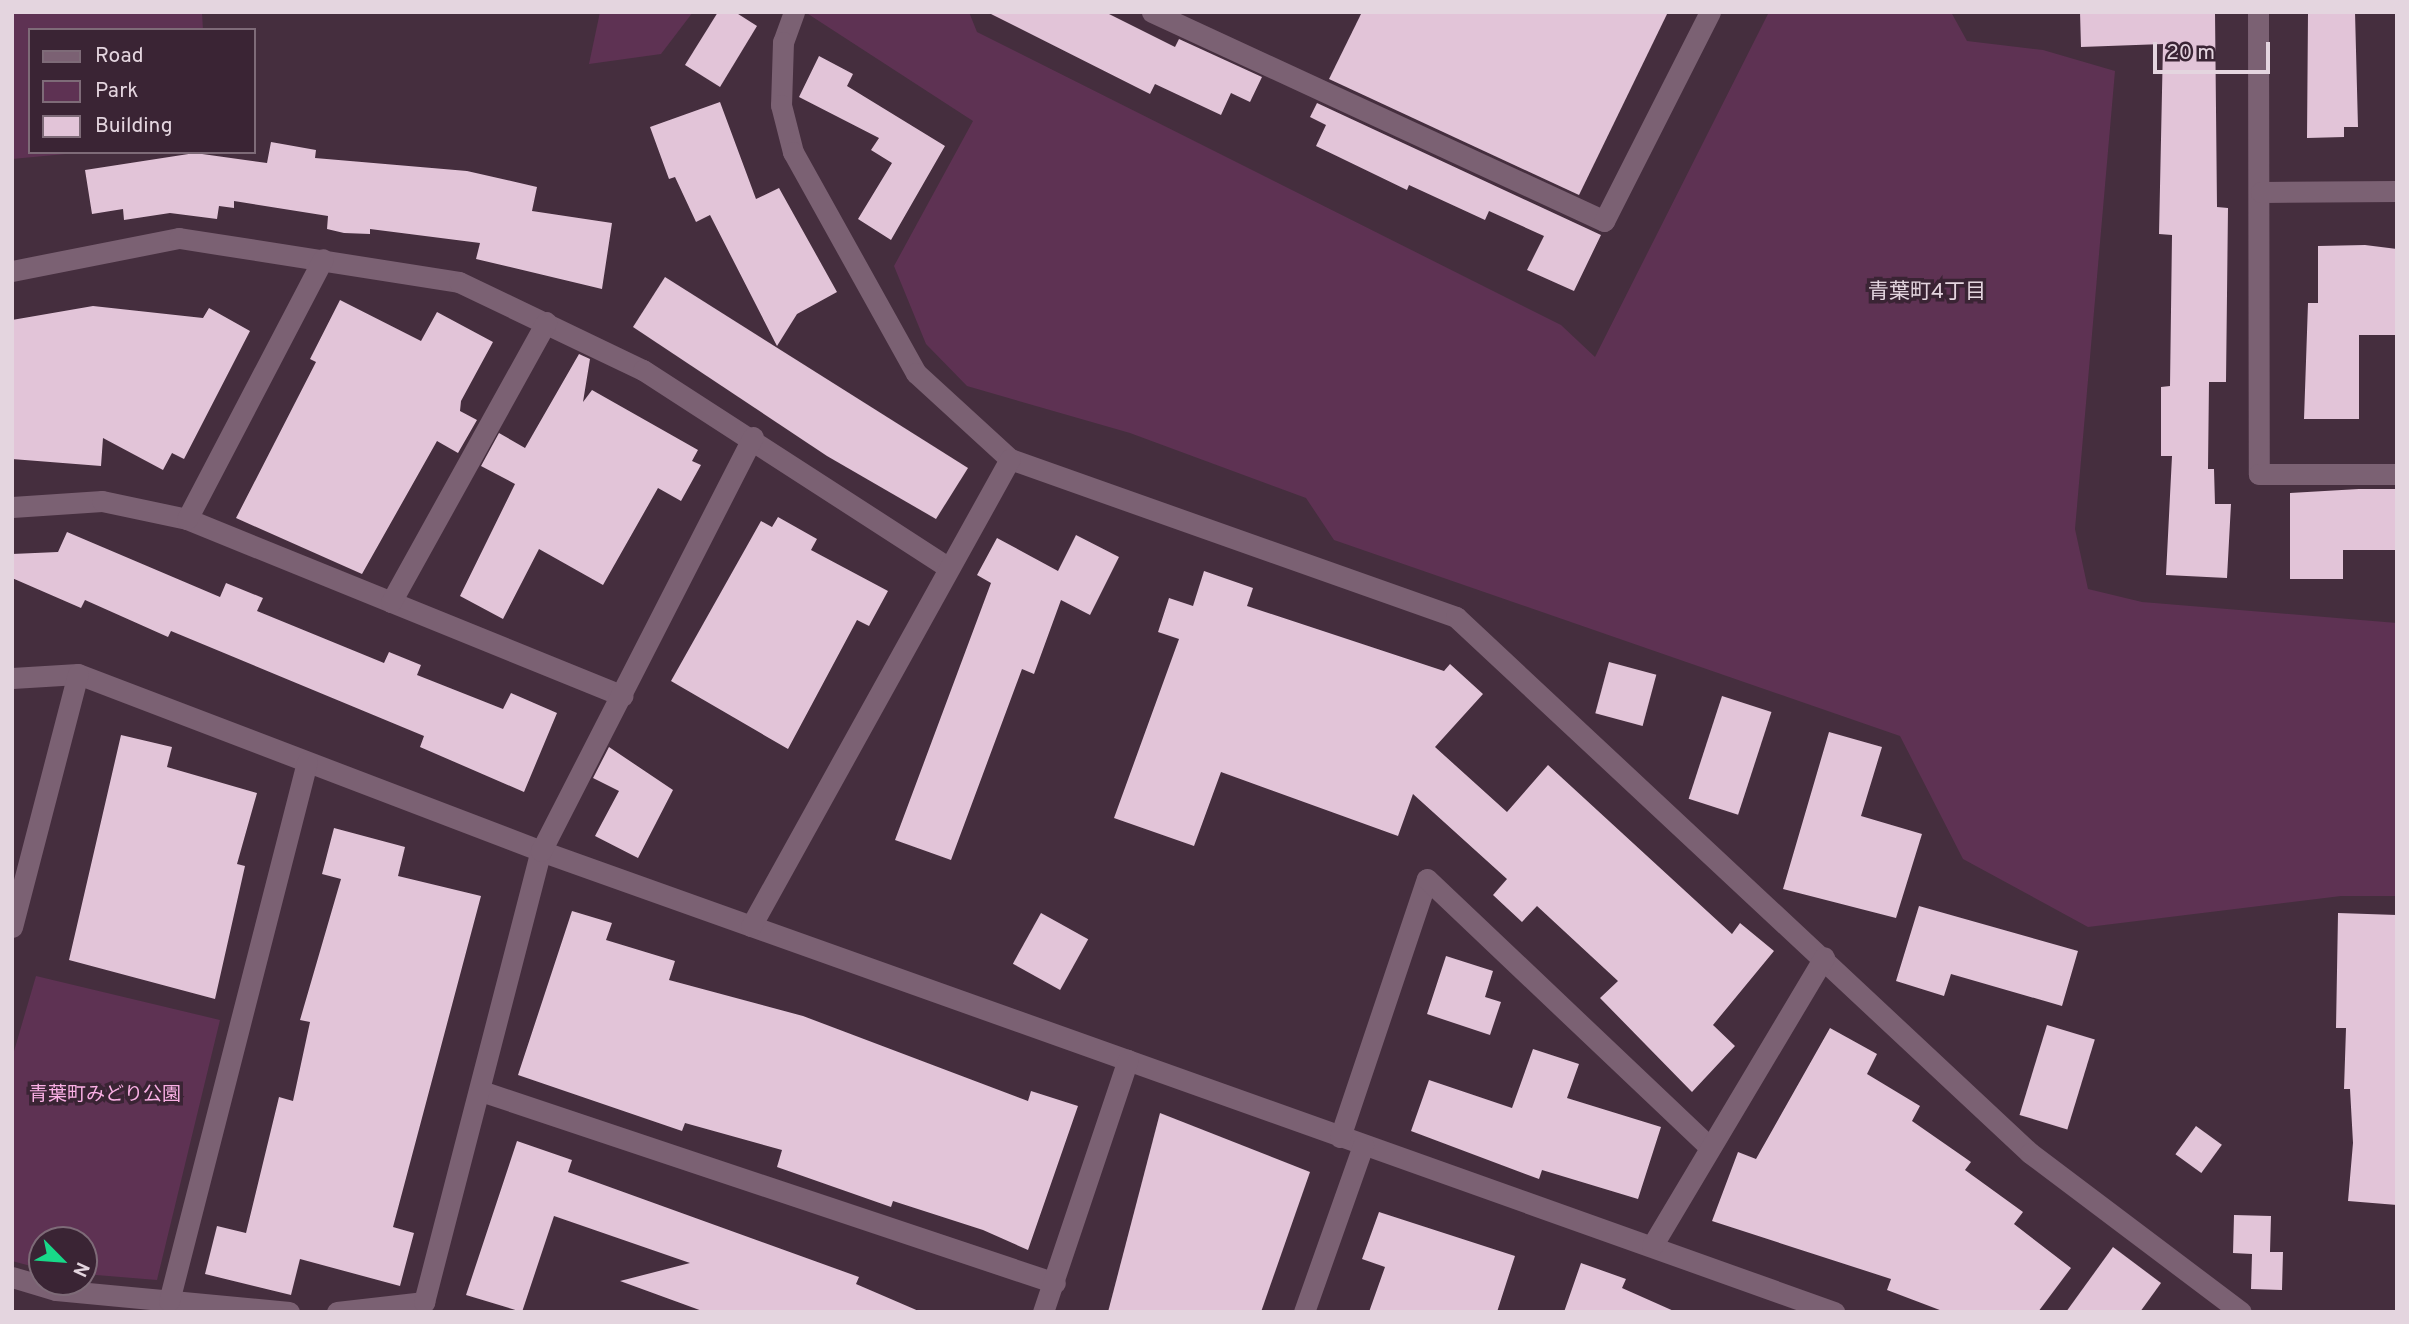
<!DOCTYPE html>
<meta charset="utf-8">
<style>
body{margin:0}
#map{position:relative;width:2409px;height:1324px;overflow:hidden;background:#452e3e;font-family:Overpass,"Noto Sans JP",sans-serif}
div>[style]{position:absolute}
.green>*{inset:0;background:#5e3253}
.building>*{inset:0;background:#e2c4d8;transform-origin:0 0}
.minor>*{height:21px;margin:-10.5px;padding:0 10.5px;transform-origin:10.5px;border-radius:10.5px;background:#7b6173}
span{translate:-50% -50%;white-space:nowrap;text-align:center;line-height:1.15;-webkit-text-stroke:7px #3a2434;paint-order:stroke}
.park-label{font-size:19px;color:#fab0e5}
.neighbourhood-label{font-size:21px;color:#e4d5df}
.frame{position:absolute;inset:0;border:14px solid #e4d5df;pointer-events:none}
.legend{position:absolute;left:28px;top:28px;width:228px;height:126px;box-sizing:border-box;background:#3a2434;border:2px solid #7e6b78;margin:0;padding:9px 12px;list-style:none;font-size:21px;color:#e4d5df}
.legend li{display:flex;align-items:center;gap:14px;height:35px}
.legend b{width:35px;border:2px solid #7e6b78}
.north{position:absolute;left:28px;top:1226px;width:70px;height:70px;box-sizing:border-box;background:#3a2434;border:2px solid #7e6b78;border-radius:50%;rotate:115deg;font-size:19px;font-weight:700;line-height:28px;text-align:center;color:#e4d5df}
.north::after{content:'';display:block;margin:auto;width:24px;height:32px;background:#18d989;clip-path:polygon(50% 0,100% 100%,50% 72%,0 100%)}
.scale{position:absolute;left:2153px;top:42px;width:117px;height:32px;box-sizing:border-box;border:4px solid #e4d5df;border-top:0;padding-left:9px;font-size:21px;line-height:24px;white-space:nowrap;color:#e4d5df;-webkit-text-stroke:5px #3a2434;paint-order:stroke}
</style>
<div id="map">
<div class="green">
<div style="clip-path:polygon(12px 12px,202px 12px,203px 30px,30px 30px,30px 152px,87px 152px,12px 159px)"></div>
<div style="clip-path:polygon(600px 12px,693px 12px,661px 54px,589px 64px)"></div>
<div style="clip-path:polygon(805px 12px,969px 12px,977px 32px,1561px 325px,1595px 357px,1769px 12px,1951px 12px,1967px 41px,2043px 50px,2115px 71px,2075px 529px,2088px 589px,2142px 602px,2397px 623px,2397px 896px,2341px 896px,2088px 927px,1963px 859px,1900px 736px,1334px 540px,1306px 498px,1130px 433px,967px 386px,926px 344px,894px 266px,973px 121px)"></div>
<div style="clip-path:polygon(36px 976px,220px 1020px,157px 1280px,84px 1274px,84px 1240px,42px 1240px,42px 1269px,12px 1261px,12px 1058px)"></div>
</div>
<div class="building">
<div style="clip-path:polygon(718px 12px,735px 12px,757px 26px,720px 87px,685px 65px)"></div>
<div style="clip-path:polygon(987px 12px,1105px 12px,1175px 47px,1179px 39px,1262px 77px,1250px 102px,1231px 93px,1221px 115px,1155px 84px,1150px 94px)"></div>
<div style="clip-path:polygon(1362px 12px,1668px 12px,1579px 195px,1329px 79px)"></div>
<div style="clip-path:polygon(2080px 12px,2215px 12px,2217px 207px,2228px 208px,2226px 382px,2209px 382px,2208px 469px,2214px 469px,2215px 504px,2231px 504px,2227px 578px,2166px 575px,2172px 456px,2161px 456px,2161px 387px,2170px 386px,2172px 235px,2159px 234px,2163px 44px,2081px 47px)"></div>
<div style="clip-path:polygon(2308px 12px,2355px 12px,2358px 127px,2344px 127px,2344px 137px,2307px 138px)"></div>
<div style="clip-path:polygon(819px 56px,853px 74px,847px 86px,945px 146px,891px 240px,858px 219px,892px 163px,871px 150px,879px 138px,799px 97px)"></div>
<div style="clip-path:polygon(720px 102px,756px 199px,779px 188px,837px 292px,797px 314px,777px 346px,710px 215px,696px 222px,675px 177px,669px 179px,650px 127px)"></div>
<div style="clip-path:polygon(1317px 103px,1601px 235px,1574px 291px,1527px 270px,1544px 236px,1489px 211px,1485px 220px,1409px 185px,1407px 190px,1316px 146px,1326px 125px,1310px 117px)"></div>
<div style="clip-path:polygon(271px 142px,316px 150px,315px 158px,467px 171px,537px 187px,532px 211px,612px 223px,602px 289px,476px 259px,480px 243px,370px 229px,370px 234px,344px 233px,327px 229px,328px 216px,234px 201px,234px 208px,219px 206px,217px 219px,170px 213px,124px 220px,123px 209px,92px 214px,85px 170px,195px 153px,267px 163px)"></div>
<div style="clip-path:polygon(2365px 245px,2397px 249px,2397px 335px,2359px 335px,2359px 419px,2304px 419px,2308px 303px,2318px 303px,2318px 246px)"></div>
<div style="clip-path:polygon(665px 277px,968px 468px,936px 519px,827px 456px,633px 327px)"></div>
<div style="clip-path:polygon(340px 300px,421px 341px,437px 312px,493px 342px,461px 401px,460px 411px,477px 420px,458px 453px,437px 441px,362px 574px,236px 518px,316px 362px,310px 359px)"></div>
<div style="clip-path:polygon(93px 306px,203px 318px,209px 308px,250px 331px,184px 459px,172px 453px,163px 470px,103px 438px,101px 466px,12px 459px,12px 320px)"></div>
<div style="clip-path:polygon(579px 354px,590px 359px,583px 402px,592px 390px,698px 450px,692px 461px,701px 465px,681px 501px,658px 488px,603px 585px,539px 549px,503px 619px,460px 596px,515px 484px,481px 466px,499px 433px,525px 448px)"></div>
<div style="clip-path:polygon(2359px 489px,2397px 489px,2397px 550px,2343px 550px,2343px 579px,2290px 579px,2290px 493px)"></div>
<div style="clip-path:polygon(778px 517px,817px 539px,811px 550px,888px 591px,869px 626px,857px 620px,788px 749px,671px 681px,761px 521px,772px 527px)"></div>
<div style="clip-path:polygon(67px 532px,220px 597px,226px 583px,263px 598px,257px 611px,384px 663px,389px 652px,421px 665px,417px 675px,503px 709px,511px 693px,557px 713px,524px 792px,420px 747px,424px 736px,171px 631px,168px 637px,85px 600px,81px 608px,12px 578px,12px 554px,58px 552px)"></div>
<div style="clip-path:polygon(1076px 535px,1119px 557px,1090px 615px,1061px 600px,1034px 674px,1022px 669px,951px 860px,895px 840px,991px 583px,977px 575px,997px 538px,1058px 571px)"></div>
<div style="clip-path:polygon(1204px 571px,1253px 588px,1247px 606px,1444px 671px,1450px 664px,1483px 694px,1435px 747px,1507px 812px,1548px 765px,1732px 934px,1740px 923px,1774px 951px,1713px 1025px,1735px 1046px,1692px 1092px,1600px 998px,1618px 981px,1537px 906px,1522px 922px,1493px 895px,1507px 879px,1413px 794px,1398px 836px,1221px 772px,1194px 846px,1114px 818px,1179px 639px,1158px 632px,1169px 598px,1193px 606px)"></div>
<div style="left:1609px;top:662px;width:49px;height:53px;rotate:15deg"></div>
<div style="left:1722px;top:696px;width:52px;height:108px;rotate:18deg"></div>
<div style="clip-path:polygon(1829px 732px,1882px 747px,1861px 816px,1922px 834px,1896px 918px,1783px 889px)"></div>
<div style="clip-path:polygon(121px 735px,172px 747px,167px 767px,257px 793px,237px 864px,245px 866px,215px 999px,69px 960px)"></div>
<div style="clip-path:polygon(609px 747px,673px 790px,638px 858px,595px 836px,619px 791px,593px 778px)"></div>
<div style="clip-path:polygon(334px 828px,405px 847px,398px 876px,481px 896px,393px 1227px,414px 1233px,400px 1286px,300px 1259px,291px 1295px,205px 1274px,217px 1226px,246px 1233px,279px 1097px,293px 1101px,310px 1022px,300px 1020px,341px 879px,322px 874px)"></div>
<div style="clip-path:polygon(1919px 906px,2078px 951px,2062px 1006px,1951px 974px,1944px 996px,1896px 981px)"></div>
<div style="clip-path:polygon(572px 911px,612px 923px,606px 940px,675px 961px,669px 980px,803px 1016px,1028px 1101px,1031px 1091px,1078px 1106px,1028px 1250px,983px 1230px,893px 1201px,891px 1207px,777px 1167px,782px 1150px,685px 1123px,682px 1131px,518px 1075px)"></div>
<div style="left:1041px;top:913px;width:54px;height:58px;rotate:29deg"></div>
<div style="clip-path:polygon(2338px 913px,2397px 915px,2397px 1205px,2348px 1201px,2353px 1143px,2350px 1089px,2344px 1089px,2346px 1028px,2336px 1028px)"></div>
<div style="clip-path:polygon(1446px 956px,1493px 971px,1485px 997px,1501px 1002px,1490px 1035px,1427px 1014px)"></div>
<div style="left:2047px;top:1025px;width:50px;height:94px;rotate:17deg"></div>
<div style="clip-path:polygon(1830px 1028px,1877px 1054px,1867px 1074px,1920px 1106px,1912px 1121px,1971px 1162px,1965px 1170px,2023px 1212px,2014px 1224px,2071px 1268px,2038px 1312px,1945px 1312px,1887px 1290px,1891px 1279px,1712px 1221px,1738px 1152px,1756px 1159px)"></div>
<div style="clip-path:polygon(1533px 1049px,1579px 1064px,1567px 1098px,1661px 1127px,1638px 1199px,1542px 1170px,1539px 1179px,1411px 1131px,1429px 1080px,1512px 1108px)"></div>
<div style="clip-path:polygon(1160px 1113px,1310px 1172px,1261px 1312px,1108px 1312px)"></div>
<div style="left:2196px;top:1126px;width:32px;height:35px;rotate:36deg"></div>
<div style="clip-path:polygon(517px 1141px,572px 1160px,568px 1172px,859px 1277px,856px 1284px,921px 1312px,705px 1312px,620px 1281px,690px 1263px,554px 1216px,522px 1312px,466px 1295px)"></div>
<div style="clip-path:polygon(1379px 1212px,1515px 1256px,1497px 1312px,1369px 1312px,1385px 1267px,1362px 1259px)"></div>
<div style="clip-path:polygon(2234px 1215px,2271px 1216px,2270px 1252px,2283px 1252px,2282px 1290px,2251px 1289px,2252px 1254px,2233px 1253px)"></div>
<div style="clip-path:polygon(2113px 1247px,2161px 1283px,2140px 1312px,2066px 1312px)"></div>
<div style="clip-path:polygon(1581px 1263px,1626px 1279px,1622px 1288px,1676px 1312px,1564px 1312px)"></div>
</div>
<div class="minor">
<div style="left:794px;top:12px;width:32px;rotate:110deg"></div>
<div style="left:783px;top:42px;width:63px;rotate:91.8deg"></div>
<div style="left:781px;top:105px;width:49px;rotate:75.7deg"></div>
<div style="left:793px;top:152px;width:253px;rotate:60.9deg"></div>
<div style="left:916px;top:373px;width:127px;rotate:42.5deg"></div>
<div style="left:1010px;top:459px;width:473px;rotate:19.5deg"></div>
<div style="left:1456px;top:617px;width:785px;rotate:43.04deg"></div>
<div style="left:2030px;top:1153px;width:264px;rotate:37deg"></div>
<div style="left:1152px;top:12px;width:498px;rotate:24.8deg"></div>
<div style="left:1604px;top:221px;width:234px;rotate:-63.1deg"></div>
<div style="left:2258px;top:12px;width:462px;rotate:89.9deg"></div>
<div style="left:2259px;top:474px;width:138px"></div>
<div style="left:2261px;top:192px;width:136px;rotate:-0.4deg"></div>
<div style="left:12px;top:271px;width:170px;rotate:-11.2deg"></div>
<div style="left:179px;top:238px;width:283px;rotate:8.9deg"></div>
<div style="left:459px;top:282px;width:204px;rotate:25.6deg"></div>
<div style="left:643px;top:370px;width:364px;rotate:32.9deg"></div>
<div style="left:12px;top:507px;width:90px;rotate:-3.8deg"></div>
<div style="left:102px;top:501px;width:87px;rotate:12deg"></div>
<div style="left:187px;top:519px;width:470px;rotate:22.1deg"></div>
<div style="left:187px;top:519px;width:293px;rotate:-62.4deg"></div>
<div style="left:391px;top:602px;width:320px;rotate:-61deg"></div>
<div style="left:12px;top:678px;width:66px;rotate:-3.5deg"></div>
<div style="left:78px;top:674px;width:496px;rotate:20.9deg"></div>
<div style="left:541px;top:851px;width:1373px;rotate:19.62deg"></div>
<div style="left:751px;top:926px;width:534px;rotate:-60.99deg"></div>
<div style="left:12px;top:927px;width:261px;rotate:-75.4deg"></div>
<div style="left:481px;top:1091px;width:605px;rotate:18.49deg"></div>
<div style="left:1340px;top:1137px;width:272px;rotate:-71.4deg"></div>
<div style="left:1427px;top:879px;width:386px;rotate:43.5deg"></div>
<div style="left:1652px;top:1246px;width:336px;rotate:-59.2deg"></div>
<div style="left:12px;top:1277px;width:46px;rotate:16.5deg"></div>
<div style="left:56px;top:1290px;width:234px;rotate:5.4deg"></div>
<div style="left:169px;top:1301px;width:556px;rotate:-75.64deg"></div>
<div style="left:337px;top:1312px;width:88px;rotate:-6.6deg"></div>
<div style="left:424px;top:1302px;width:466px;rotate:-75.5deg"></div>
<div style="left:541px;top:851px;width:465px;rotate:-62.9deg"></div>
<div style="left:1043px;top:1312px;width:266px;rotate:-71.4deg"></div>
<div style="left:1304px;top:1312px;width:177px;rotate:-70.5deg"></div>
</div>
<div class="park-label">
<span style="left:105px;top:1096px">青葉町みどり公園</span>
</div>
<div class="neighbourhood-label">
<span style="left:1927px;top:293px">青葉町4丁目</span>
</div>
<div class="frame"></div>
<ul class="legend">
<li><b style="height:9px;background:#7b6173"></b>Road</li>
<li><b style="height:19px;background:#5e3253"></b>Park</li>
<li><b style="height:19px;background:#e2c4d8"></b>Building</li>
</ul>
<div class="north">N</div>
<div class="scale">20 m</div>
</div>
